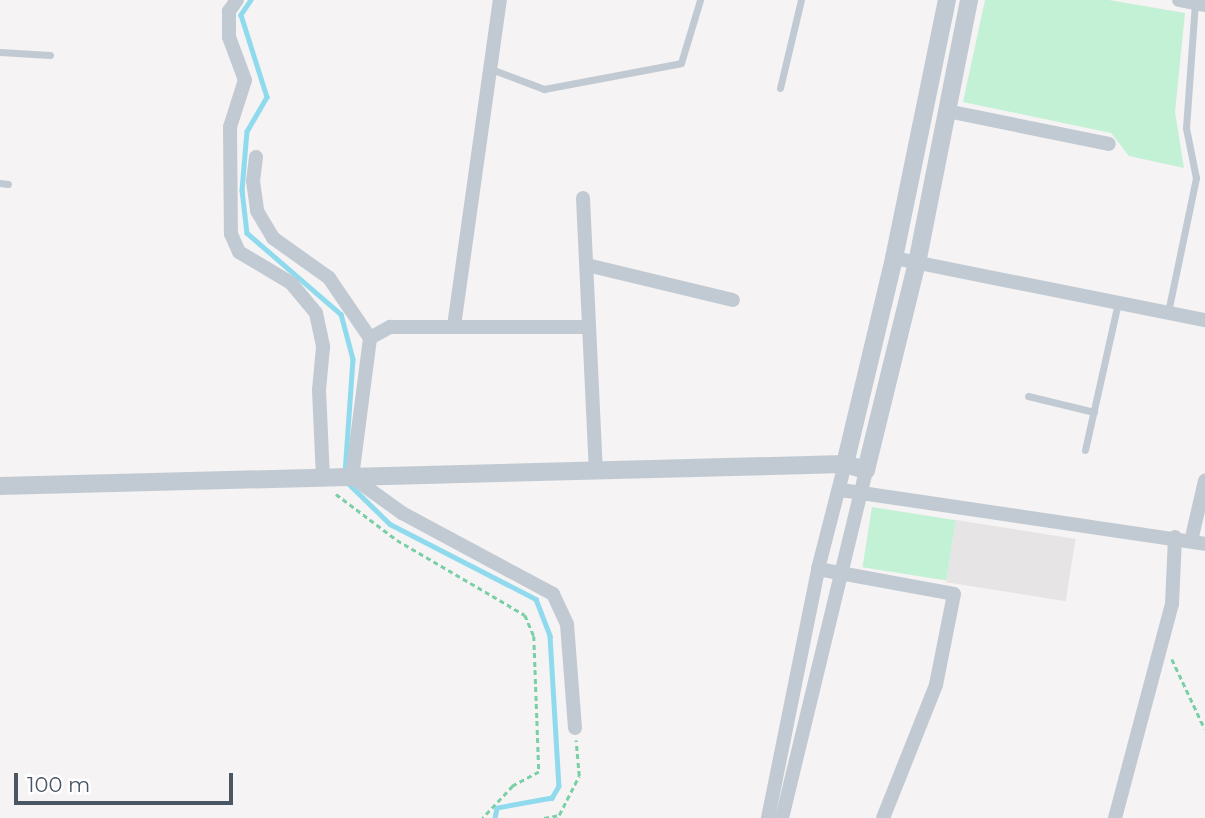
<!DOCTYPE html>
<style>
body{margin:0}
#map{position:relative;width:1205px;height:818px;overflow:hidden;background:#f5f3f3;font-family:Montserrat,sans-serif}
div>[style]{position:absolute}
.education>*{inset:0;background:#e6e4e5;transform-origin:0 0}
.green>*{inset:0;background:#c3f1d5;transform-origin:0 0}
.stream>*{height:4.5px;margin:-2.25px;padding:0 2.25px;transform-origin:2.25px;border-radius:2.25px;background:#90daee}
.path>*{height:2.5px;margin-top:-1.25px;transform-origin:0;background:repeating-linear-gradient(90deg,#7ad0a6 0 5px,transparent 0 8.5px)}
.service>*{height:7px;margin:-3.5px;padding:0 3.5px;transform-origin:3.5px;border-radius:3.5px;background:#c1cad2}
.minor>*{height:14px;margin:-7px;padding:0 7px;transform-origin:7px;border-radius:7px;background:#c1cad2}
.tertiary>*{height:18px;margin:-9px;padding:0 9px;transform-origin:9px;border-radius:9px;background:#c1cad2}
span{translate:-50% -50%;white-space:nowrap;text-align:center;line-height:1.15;-webkit-text-stroke:5px #fff;paint-order:stroke}
.scale{position:absolute;left:14px;top:773px;width:219px;height:32px;box-sizing:border-box;border:4px solid #4a5661;border-top:0;padding-left:9px;font-size:21px;line-height:24px;white-space:nowrap;color:#4a5661;-webkit-text-stroke:5px #fff;paint-order:stroke}
</style>
<div id="map">
<div class="education">
<div style="left:956px;top:520px;width:121px;height:63px;rotate:9deg"></div>
</div>
<div class="green">
<div style="clip-path:polygon(985px 0,1109px 0,1185px 13px,1175px 112px,1184px 168px,1129px 156px,1111px 133px,963px 102px)"></div>
<div style="left:872px;top:507px;width:85px;height:61px;rotate:9deg"></div>
</div>
<div class="stream">
<div style="left:251px;top:0;width:18px;rotate:124deg"></div>
<div style="left:241px;top:15px;width:86px;rotate:72.4deg"></div>
<div style="left:267px;top:97px;width:39px;rotate:120deg"></div>
<div style="left:247px;top:131px;width:59px;rotate:94.8deg"></div>
<div style="left:242px;top:190px;width:43px;rotate:83.4deg"></div>
<div style="left:247px;top:233px;width:124px;rotate:40.8deg"></div>
<div style="left:341px;top:314px;width:47px;rotate:75.1deg"></div>
<div style="left:353px;top:359px;width:114px;rotate:94deg"></div>
<div style="left:347px;top:482px;width:60px;rotate:44.3deg"></div>
<div style="left:390px;top:524px;width:164px;rotate:27.2deg"></div>
<div style="left:536px;top:599px;width:40px;rotate:69deg"></div>
<div style="left:550px;top:636px;width:150px;rotate:86.6deg"></div>
<div style="left:559px;top:786px;width:14px;rotate:120deg"></div>
<div style="left:552px;top:798px;width:56px;rotate:169.7deg"></div>
<div style="left:497px;top:808px;width:10px;rotate:101deg"></div>
</div>
<div class="path">
<div style="left:336px;top:494px;width:76px;rotate:37deg"></div>
<div style="left:397px;top:540px;width:148px;rotate:30.4deg"></div>
<div style="left:525px;top:615px;width:23px;rotate:67deg"></div>
<div style="left:534px;top:636px;width:136px;rotate:87.9deg"></div>
<div style="left:539px;top:772px;width:30px;rotate:152deg"></div>
<div style="left:513px;top:786px;width:44px;rotate:133.2deg"></div>
<div style="left:1172px;top:659px;width:77px;rotate:64.8deg"></div>
<div style="left:544px;top:818px;width:15px;rotate:-11deg"></div>
<div style="left:559px;top:815px;width:44px;rotate:-62.9deg"></div>
<div style="left:579px;top:776px;width:36px;rotate:-95deg"></div>
</div>
<div class="service">
<div style="left:0;top:52px;width:50px;rotate:3.4deg"></div>
<div style="left:491px;top:69px;width:57px;rotate:20.7deg"></div>
<div style="left:544px;top:89px;width:139px;rotate:-10.7deg"></div>
<div style="left:681px;top:63px;width:66px;rotate:-73.2deg"></div>
<div style="left:780px;top:88px;width:90px;rotate:-76.6deg"></div>
<div style="left:0;top:183px;width:8px;rotate:7deg"></div>
<div style="left:1168px;top:312px;width:137px;rotate:-78.2deg"></div>
<div style="left:1196px;top:178px;width:51px;rotate:-101.3deg"></div>
<div style="left:1186px;top:128px;width:125px;rotate:-85.9deg"></div>
<div style="left:1028px;top:396px;width:68px;rotate:13.6deg"></div>
<div style="left:1085px;top:450px;width:152px;rotate:-77.4deg"></div>
</div>
<div class="minor">
<div style="left:237px;top:0;width:14px;rotate:126deg"></div>
<div style="left:229px;top:11px;width:26px;rotate:90deg"></div>
<div style="left:229px;top:37px;width:46px;rotate:69.6deg"></div>
<div style="left:245px;top:80px;width:49px;rotate:107.7deg"></div>
<div style="left:230px;top:127px;width:107px;rotate:89.5deg"></div>
<div style="left:231px;top:234px;width:20px;rotate:66deg"></div>
<div style="left:239px;top:252px;width:61px;rotate:30.8deg"></div>
<div style="left:291px;top:283px;width:39px;rotate:50deg"></div>
<div style="left:316px;top:313px;width:35px;rotate:78deg"></div>
<div style="left:323px;top:347px;width:43px;rotate:95.3deg"></div>
<div style="left:319px;top:390px;width:89px;rotate:87.4deg"></div>
<div style="left:1179px;top:0;width:26px;rotate:11deg"></div>
<div style="left:947px;top:111px;width:165px;rotate:11.5deg"></div>
<div style="left:256px;top:157px;width:24px;rotate:97deg"></div>
<div style="left:253px;top:181px;width:30px;rotate:82deg"></div>
<div style="left:257px;top:211px;width:31px;rotate:59deg"></div>
<div style="left:273px;top:238px;width:69px;rotate:35.5deg"></div>
<div style="left:329px;top:278px;width:73px;rotate:55.7deg"></div>
<div style="left:583px;top:198px;width:271px;rotate:87.3deg"></div>
<div style="left:894px;top:258px;width:317px;rotate:11.3deg"></div>
<div style="left:587px;top:265px;width:150px;rotate:13.5deg"></div>
<div style="left:454px;top:326px;width:329px;rotate:-82deg"></div>
<div style="left:841px;top:490px;width:368px;rotate:8.4deg"></div>
<div style="left:1191px;top:541px;width:62px;rotate:-76.9deg"></div>
<div style="left:818px;top:569px;width:138px;rotate:10.4deg"></div>
<div style="left:954px;top:594px;width:93px;rotate:101.2deg"></div>
<div style="left:936px;top:685px;width:143px;rotate:111.7deg"></div>
<div style="left:575px;top:728px;width:104px;rotate:-94.4deg"></div>
<div style="left:567px;top:624px;width:33px;rotate:-115deg"></div>
<div style="left:553px;top:594px;width:171px;rotate:-151.8deg"></div>
<div style="left:402px;top:513px;width:62px;rotate:-144.2deg"></div>
<div style="left:352px;top:477px;width:140px;rotate:-82.6deg"></div>
<div style="left:370px;top:338px;width:23px;rotate:-29deg"></div>
<div style="left:390px;top:327px;width:199px"></div>
<div style="left:768px;top:818px;width:254px;rotate:-78.6deg"></div>
<div style="left:818px;top:569px;width:108px;rotate:-75.6deg"></div>
<div style="left:782px;top:818px;width:358px;rotate:-76.4deg"></div>
<div style="left:1115px;top:818px;width:221px;rotate:-75.1deg"></div>
<div style="left:1172px;top:604px;width:67px;rotate:-87.4deg"></div>
</div>
<div class="tertiary">
<div style="left:845px;top:464px;width:212px;rotate:-76.6deg"></div>
<div style="left:894px;top:258px;width:263px;rotate:-78.4deg"></div>
<div style="left:0;top:486px;width:845px;rotate:-1.49deg"></div>
<div style="left:845px;top:464px;width:22px;rotate:16deg"></div>
<div style="left:866px;top:470px;width:213px;rotate:-76.2deg"></div>
<div style="left:917px;top:263px;width:268px;rotate:-78.8deg"></div>
</div>
<div class="scale">100 m</div>
</div>
